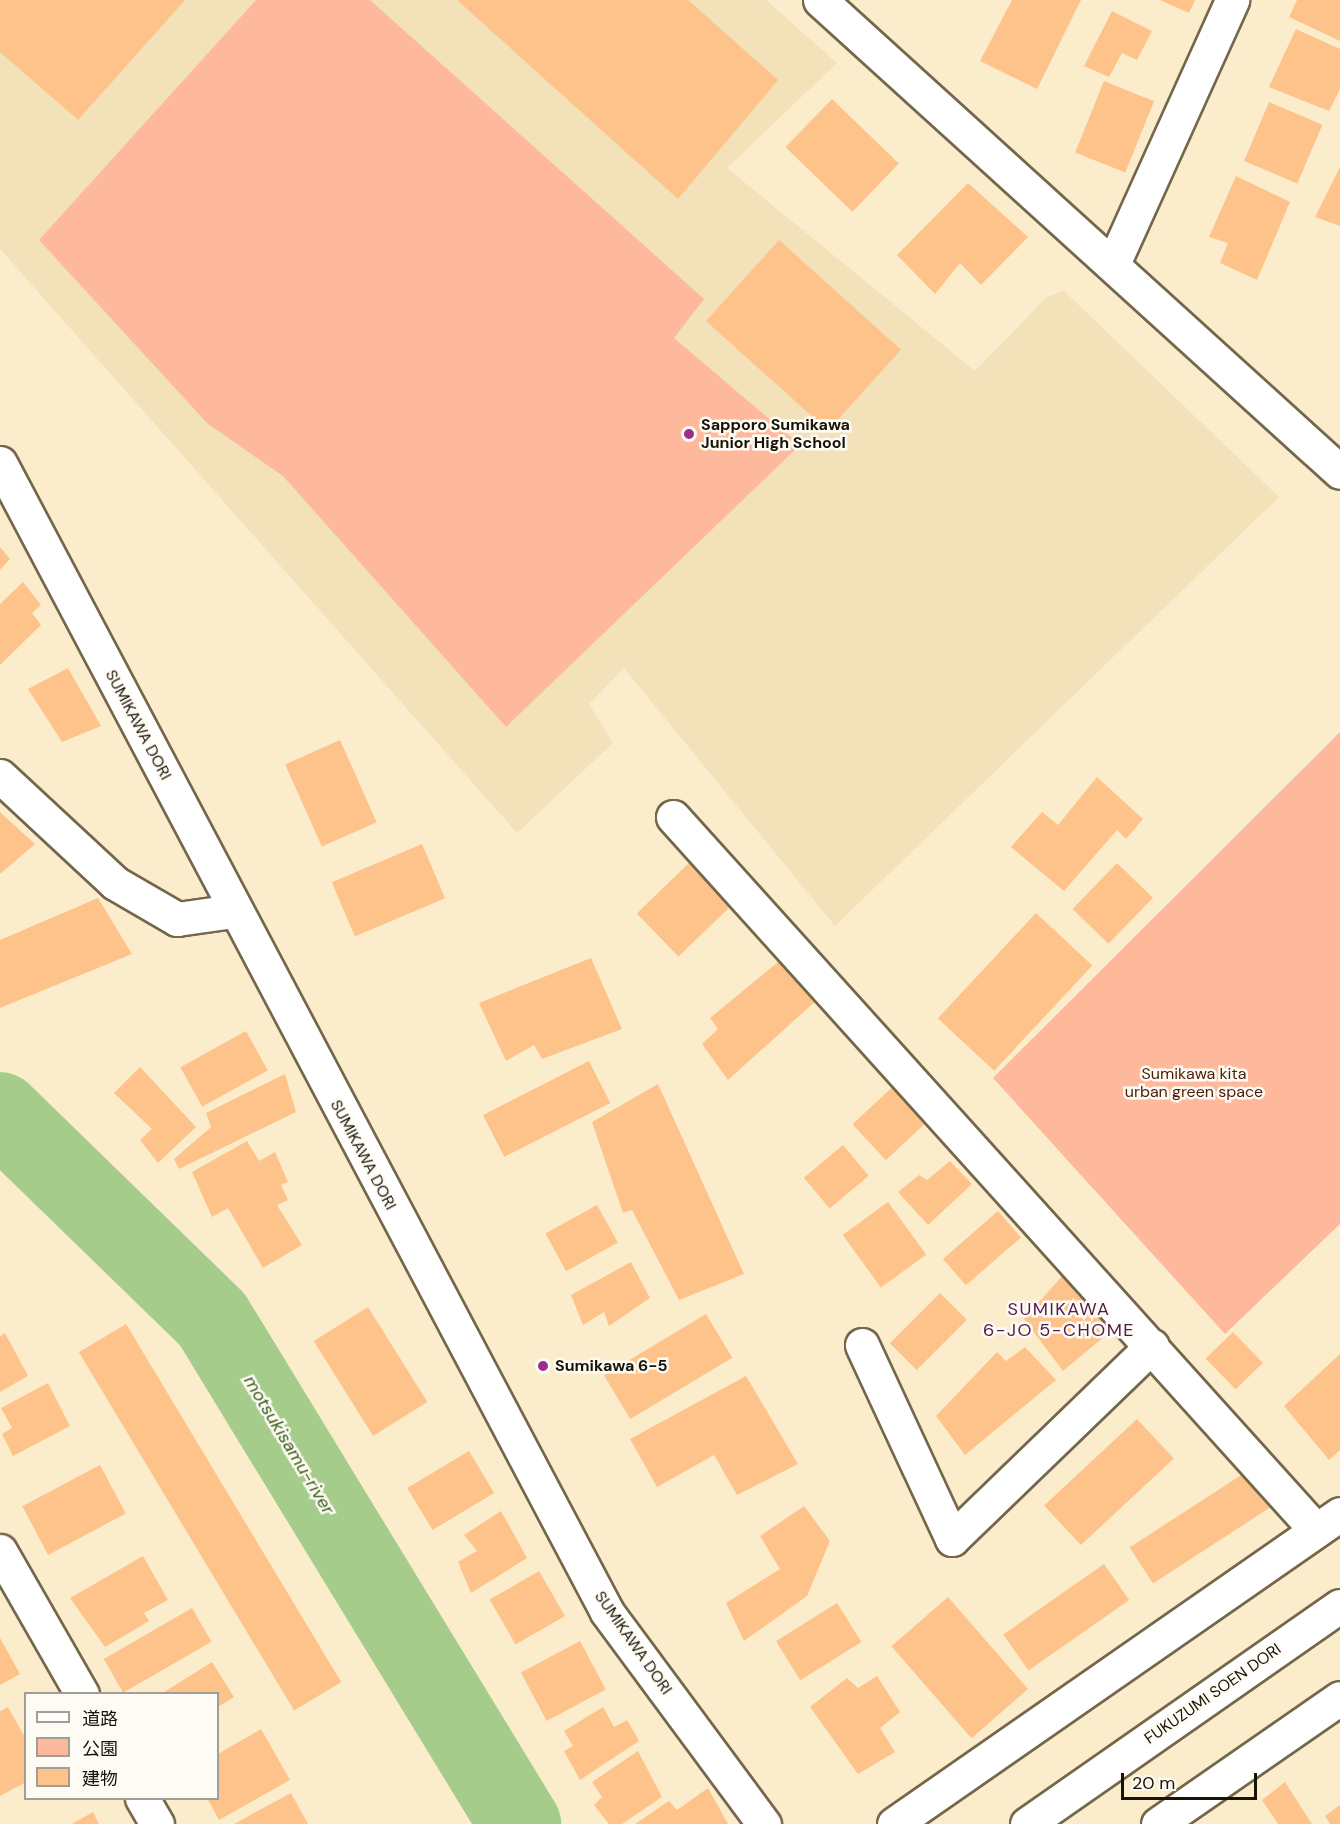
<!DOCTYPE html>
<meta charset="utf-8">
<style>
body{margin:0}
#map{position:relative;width:1340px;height:1824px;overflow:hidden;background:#fbedcc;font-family:"DM Sans","Noto Sans JP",sans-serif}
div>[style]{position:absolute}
.built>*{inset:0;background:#f2e1b9}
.green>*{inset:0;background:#feb89c}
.river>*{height:82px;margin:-41px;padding:0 41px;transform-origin:41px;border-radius:41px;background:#a5cc8a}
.building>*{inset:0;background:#fec38b;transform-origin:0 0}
.roads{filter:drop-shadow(2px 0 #74674a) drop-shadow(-2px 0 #74674a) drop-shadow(0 2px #74674a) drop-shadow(0 -2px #74674a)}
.minor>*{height:33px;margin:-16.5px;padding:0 16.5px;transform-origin:16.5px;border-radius:16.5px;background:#fff}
.dots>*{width:16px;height:16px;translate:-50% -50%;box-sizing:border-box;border:3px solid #fefbf5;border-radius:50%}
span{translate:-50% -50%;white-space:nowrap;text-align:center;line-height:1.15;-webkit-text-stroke:5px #fefbf5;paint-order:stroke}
.poi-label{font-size:16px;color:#181307;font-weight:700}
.left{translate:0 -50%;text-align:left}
.street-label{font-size:16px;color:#181307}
.park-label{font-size:16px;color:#4a1b07}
.neighbourhood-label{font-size:18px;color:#4e1a47;letter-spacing:1.5px}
.water-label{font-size:18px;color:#395d1b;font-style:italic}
.legend{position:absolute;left:24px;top:1692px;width:195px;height:108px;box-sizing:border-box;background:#fefbf5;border:2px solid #a29e96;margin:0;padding:8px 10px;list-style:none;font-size:18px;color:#181307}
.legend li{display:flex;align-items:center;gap:12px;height:30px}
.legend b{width:30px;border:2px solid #a29e96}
.scale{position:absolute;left:1121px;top:1773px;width:136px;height:27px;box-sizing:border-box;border:3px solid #181307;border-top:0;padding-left:8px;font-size:18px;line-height:21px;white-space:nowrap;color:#181307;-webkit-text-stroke:4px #fefbf5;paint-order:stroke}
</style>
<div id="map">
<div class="built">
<div style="clip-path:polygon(0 0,766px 0,837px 63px,727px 168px,975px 371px,1047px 297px,1064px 291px,1279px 497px,835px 926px,624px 668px,589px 704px,613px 743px,517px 833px,0 249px)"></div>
</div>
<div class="green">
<div style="clip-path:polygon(256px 0,370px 0,704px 299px,674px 338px,800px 445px,506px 727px,283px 476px,208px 424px,39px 240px)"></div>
<div style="clip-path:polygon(1340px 732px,1340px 1224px,1225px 1334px,993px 1078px)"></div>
</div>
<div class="river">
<div style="left:0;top:1113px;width:296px;rotate:44.2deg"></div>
<div style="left:212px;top:1319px;width:592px;rotate:58.62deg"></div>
</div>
<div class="building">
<div style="clip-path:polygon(0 0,185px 0,78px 120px,0 52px)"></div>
<div style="clip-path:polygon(457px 0,688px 0,778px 80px,678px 199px)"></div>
<div style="clip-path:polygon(1012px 0,1081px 0,1037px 89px,980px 61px)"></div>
<div style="clip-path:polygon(1160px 0,1195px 0,1189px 13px)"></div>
<div style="clip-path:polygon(1297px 0,1340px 0,1340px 41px,1289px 17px)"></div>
<div style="clip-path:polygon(1112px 11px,1152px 31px,1137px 60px,1122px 53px,1109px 77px,1084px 66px)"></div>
<div style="clip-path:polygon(1296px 29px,1340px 49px,1340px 89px,1329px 111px,1269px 87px)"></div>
<div style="left:1104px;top:81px;width:54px;height:77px;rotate:22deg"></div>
<div style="left:832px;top:99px;width:93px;height:67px;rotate:44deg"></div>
<div style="left:1269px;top:102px;width:58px;height:64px;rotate:23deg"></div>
<div style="clip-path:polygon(1340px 167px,1340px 226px,1315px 217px)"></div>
<div style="clip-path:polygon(1236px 176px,1290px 202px,1257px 280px,1220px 263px,1228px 243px,1209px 237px)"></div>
<div style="clip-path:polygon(968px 183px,1028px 237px,981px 285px,960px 263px,935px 294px,897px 255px)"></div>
<div style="left:779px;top:240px;width:164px;height:109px;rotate:42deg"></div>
<div style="clip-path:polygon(0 547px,10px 559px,0 570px)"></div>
<div style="clip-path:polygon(23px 582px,41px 605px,32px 613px,41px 625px,0 665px,0 604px)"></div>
<div style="clip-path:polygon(68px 668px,101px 726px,62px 742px,28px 689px)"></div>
<div style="left:340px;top:740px;width:90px;height:60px;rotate:66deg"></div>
<div style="clip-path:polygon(1097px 777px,1143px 819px,1126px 839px,1117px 830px,1064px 891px,1011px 847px,1042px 812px,1058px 825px)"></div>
<div style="clip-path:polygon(0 812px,35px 844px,0 874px)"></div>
<div style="left:422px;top:844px;width:59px;height:98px;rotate:67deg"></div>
<div style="left:690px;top:862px;width:60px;height:74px;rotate:46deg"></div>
<div style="left:1117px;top:863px;width:50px;height:64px;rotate:44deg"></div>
<div style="clip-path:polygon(98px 898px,132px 954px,0 1008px,0 940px)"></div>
<div style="left:1036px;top:913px;width:77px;height:144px;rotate:43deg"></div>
<div style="clip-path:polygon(784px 957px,818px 999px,728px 1080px,702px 1044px,718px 1029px,710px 1018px)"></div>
<div style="clip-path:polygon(591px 958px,622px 1029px,542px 1059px,534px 1045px,506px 1061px,479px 1003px)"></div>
<div style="left:246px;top:1031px;width:45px;height:75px;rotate:61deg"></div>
<div style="left:589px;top:1061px;width:47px;height:119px;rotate:63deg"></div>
<div style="clip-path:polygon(140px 1067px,196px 1127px,158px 1163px,140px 1140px,152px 1129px,114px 1093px)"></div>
<div style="clip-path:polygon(285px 1074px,296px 1112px,179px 1169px,174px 1159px,211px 1127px,206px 1113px)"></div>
<div style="left:900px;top:1080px;width:49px;height:65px;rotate:47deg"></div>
<div style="clip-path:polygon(658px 1084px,744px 1274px,679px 1300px,632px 1210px,623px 1213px,592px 1122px)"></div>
<div style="clip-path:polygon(247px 1141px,259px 1161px,275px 1152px,288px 1182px,281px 1185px,288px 1200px,277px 1205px,302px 1245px,263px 1268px,228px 1208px,212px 1217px,192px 1172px)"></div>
<div style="left:843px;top:1145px;width:40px;height:51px;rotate:50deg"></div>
<div style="clip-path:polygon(950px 1161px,972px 1184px,928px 1225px,898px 1192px,919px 1175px,927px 1180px)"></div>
<div style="left:888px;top:1202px;width:65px;height:56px;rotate:54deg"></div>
<div style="left:597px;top:1205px;width:43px;height:59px;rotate:61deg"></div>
<div style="left:998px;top:1211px;width:35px;height:73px;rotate:49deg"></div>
<div style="clip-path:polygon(631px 1262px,650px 1298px,609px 1326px,604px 1312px,583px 1325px,571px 1295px)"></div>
<div style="clip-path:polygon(1063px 1275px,1106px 1321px,1097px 1328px,1105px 1336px,1063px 1371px,1024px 1319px)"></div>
<div style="left:940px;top:1293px;width:38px;height:71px;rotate:45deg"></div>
<div style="left:368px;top:1307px;width:112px;height:64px;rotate:58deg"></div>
<div style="left:706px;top:1314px;width:51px;height:119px;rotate:59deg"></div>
<div style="left:126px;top:1324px;width:418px;height:55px;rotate:59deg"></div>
<div style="left:1233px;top:1332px;width:43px;height:38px;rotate:46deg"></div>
<div style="clip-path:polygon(5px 1333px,28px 1376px,0 1392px,0 1336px)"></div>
<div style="clip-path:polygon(1025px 1347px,1056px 1380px,965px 1455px,936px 1416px,997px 1352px,1006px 1361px)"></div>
<div style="clip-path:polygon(1340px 1354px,1340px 1450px,1329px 1460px,1284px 1406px)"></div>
<div style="clip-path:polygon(746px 1376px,798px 1464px,737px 1495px,714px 1455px,657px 1487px,630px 1439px)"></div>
<div style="clip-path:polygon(48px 1383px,70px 1426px,13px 1456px,2px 1434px,12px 1428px,1px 1408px)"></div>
<div style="left:1137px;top:1419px;width:54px;height:127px;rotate:47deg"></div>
<div style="left:469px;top:1451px;width:49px;height:72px;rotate:59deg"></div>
<div style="left:100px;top:1465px;width:55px;height:88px;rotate:62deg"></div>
<div style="left:1252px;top:1468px;width:43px;height:146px;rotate:57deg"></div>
<div style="clip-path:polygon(804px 1506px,830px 1541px,807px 1596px,744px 1641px,726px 1603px,780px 1569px,760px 1536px)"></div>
<div style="clip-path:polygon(501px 1511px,527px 1558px,471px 1593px,458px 1562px,477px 1551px,464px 1535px)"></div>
<div style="clip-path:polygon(143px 1556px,168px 1600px,144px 1613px,149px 1621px,105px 1647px,70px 1598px)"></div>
<div style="left:1104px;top:1564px;width:44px;height:123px;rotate:55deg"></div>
<div style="left:539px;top:1571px;width:52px;height:57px;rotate:60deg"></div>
<div style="left:948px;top:1597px;width:122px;height:75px;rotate:49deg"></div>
<div style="left:837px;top:1603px;width:46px;height:72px;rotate:58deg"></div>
<div style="left:192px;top:1608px;width:39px;height:102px;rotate:60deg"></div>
<div style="clip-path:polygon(0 1638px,20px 1674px,0 1685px)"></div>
<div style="left:580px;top:1641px;width:55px;height:67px;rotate:62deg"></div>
<div style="clip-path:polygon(212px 1662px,234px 1697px,218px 1707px,218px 1694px,161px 1694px)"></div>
<div style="clip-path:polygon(877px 1676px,900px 1712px,880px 1728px,895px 1752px,858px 1774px,810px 1707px,847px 1678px,858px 1688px)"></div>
<div style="clip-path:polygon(8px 1707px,26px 1739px,26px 1782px,0 1796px,0 1711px)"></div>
<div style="clip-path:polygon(603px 1707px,614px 1727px,627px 1720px,639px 1741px,580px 1780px,564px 1751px,573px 1746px,564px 1731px)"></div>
<div style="clip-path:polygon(261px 1729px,290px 1780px,219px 1820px,207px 1798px,218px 1798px,218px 1754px)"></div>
<div style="clip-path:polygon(638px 1751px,662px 1797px,622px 1824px,609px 1824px,594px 1805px,602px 1797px,592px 1782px)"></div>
<div style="clip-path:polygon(1285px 1782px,1312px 1824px,1278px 1824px,1262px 1800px)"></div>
<div style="clip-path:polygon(708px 1788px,728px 1824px,635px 1824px,669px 1801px,677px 1810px)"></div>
<div style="clip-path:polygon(291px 1793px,308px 1824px,234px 1824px)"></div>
<div style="clip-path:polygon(1340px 1805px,1340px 1824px,1330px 1824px,1325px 1816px)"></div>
<div style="clip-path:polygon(93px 1812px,99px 1824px,72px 1824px)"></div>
</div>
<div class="roads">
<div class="minor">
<div style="left:820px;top:0;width:702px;rotate:42.23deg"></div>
<div style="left:1113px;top:264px;width:290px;rotate:-65.7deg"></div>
<div style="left:0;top:463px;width:1299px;rotate:62.15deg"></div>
<div style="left:607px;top:1612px;width:264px;rotate:53.5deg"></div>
<div style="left:0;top:776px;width:157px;rotate:42.9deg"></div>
<div style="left:115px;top:883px;width:72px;rotate:30.1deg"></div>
<div style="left:177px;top:919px;width:57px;rotate:-8.1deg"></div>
<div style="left:673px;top:817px;width:960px;rotate:47.96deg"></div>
<div style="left:862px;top:1345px;width:214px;rotate:65.1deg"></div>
<div style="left:952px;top:1539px;width:278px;rotate:-44deg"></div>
<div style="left:0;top:1551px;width:165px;rotate:60.2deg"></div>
<div style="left:142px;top:1798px;width:30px;rotate:60deg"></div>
<div style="left:894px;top:1824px;width:543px;rotate:-34.8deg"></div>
<div style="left:1027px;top:1824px;width:381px;rotate:-34.9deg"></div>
<div style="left:1158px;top:1824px;width:221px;rotate:-34.7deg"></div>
</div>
</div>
<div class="dots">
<div style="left:689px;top:434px;background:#9b2e8d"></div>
<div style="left:543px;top:1366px;background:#9b2e8d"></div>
</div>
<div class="poi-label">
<span class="left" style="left:701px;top:434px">Sapporo Sumikawa<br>Junior High School</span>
<span class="left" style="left:555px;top:1366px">Sumikawa 6-5</span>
</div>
<div class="street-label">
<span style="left:138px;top:725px;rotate:62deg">SUMIKAWA DORI</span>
<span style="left:363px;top:1155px;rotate:62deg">SUMIKAWA DORI</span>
<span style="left:633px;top:1643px;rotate:55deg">SUMIKAWA DORI</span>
<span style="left:1213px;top:1694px;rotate:-35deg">FUKUZUMI SOEN DORI</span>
</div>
<div class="park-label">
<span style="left:1194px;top:1083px">Sumikawa kita<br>urban green space</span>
</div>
<div class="neighbourhood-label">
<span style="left:1059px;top:1320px">SUMIKAWA<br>6-JO 5-CHOME</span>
</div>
<div class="water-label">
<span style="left:289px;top:1445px;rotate:59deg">motsukisamu-river</span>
</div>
<ul class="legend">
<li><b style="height:8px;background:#fff"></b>道路</li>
<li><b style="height:16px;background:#feb89c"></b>公園</li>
<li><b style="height:16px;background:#fec38b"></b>建物</li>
</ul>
<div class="scale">20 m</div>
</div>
